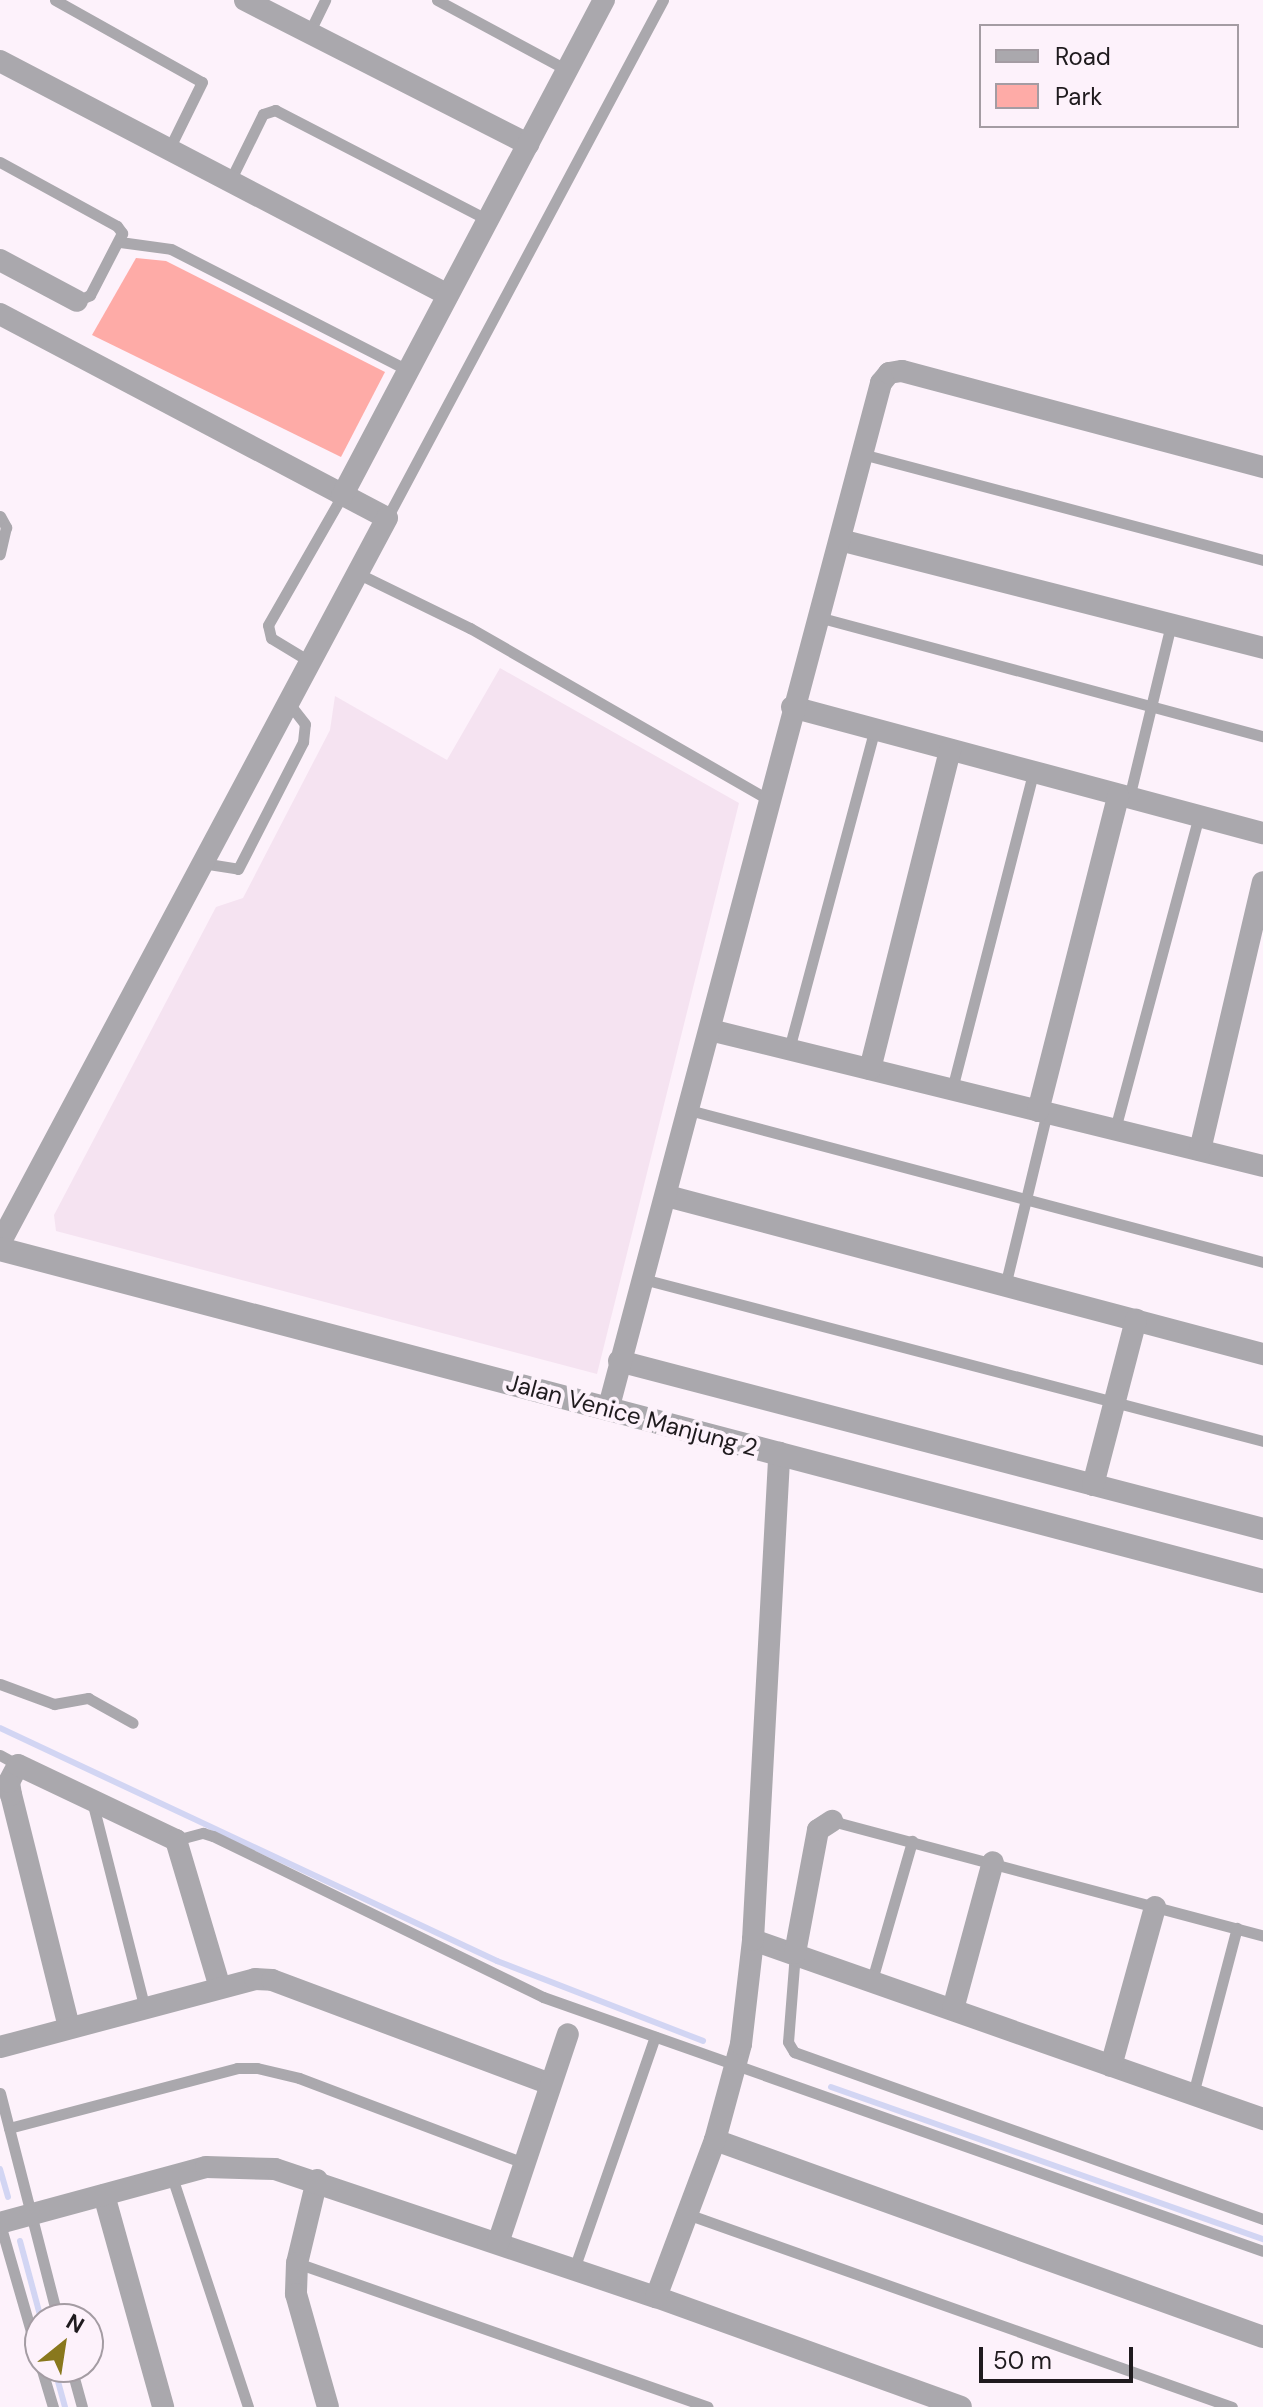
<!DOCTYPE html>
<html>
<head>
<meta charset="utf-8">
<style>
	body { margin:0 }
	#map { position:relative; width:1263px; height:2407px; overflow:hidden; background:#fdf2fb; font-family:"DM Sans",sans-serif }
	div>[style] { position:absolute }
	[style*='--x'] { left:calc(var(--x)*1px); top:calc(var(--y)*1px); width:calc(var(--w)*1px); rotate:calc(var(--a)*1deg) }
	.built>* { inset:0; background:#f5e3f1 }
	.green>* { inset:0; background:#feaba7 }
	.stream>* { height:6px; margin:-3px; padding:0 3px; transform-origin:3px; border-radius:3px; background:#d2d5f3 }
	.service>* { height:11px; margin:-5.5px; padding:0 5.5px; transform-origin:5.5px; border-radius:5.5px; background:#aaa8ad }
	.minor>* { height:22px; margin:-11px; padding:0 11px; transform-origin:11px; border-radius:11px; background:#aaa8ad }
	.tertiary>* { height:24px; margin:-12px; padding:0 12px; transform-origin:12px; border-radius:12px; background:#aaa8ad }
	span { translate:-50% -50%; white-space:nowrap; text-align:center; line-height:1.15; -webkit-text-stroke:8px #fdf2fb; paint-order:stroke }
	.street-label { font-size:24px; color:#1f1b1e }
	.legend { position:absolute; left:979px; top:24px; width:260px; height:104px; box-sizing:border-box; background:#fdf2fb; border:2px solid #a49ca3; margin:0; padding:10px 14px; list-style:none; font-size:24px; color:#1f1b1e }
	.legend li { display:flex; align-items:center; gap:16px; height:40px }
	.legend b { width:40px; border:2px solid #a49ca3 }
	.north { position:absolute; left:24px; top:2303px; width:80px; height:80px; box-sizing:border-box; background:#fdf2fb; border:2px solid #a49ca3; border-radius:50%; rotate:30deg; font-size:22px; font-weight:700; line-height:32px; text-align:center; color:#1f1b1e }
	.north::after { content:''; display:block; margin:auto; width:28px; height:36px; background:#89781d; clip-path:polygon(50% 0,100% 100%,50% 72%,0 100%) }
	.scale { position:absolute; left:979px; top:2347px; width:154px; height:36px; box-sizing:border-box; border:4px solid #1f1b1e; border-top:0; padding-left:10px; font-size:24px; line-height:28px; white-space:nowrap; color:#1f1b1e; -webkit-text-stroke:6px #fdf2fb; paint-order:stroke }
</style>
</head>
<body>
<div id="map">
	<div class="built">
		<i style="clip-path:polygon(500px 668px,739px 803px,597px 1374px,56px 1231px,54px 1215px,216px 907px,243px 898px,330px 730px,335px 696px,447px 760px)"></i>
	</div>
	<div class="green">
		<i style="clip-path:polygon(136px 258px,166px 261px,385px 372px,341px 457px,92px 335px)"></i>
	</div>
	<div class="stream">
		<i style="--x:0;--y:1728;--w:549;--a:25.12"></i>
		<i style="--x:497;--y:1961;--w:221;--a:21.2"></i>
		<i style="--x:831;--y:2087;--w:458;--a:19.4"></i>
		<i style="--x:0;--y:2169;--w:29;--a:74"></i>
		<i style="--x:20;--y:2241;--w:81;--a:74.9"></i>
		<i style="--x:54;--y:2367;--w:41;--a:74.6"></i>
	</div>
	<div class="service">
		<i style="--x:55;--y:0;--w:168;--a:29.2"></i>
		<i style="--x:202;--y:82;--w:77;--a:116.2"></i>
		<i style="--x:437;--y:0;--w:148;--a:28.3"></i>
		<i style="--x:309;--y:33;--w:37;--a:-64"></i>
		<i style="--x:0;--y:162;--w:133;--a:28.7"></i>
		<i style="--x:117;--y:226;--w:9;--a:54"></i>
		<i style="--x:122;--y:233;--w:70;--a:117.3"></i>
		<i style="--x:90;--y:295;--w:14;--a:155"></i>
		<i style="--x:229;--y:183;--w:77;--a:-63.8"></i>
		<i style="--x:263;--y:114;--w:13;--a:-18"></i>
		<i style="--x:275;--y:110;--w:240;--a:27.3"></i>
		<i style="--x:120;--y:242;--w:51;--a:7.8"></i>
		<i style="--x:171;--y:249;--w:267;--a:27.1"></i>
		<i style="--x:862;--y:454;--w:415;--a:14.8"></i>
		<i style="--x:0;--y:516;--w:13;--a:61"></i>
		<i style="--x:6;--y:527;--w:28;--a:103"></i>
		<i style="--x:387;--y:518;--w:587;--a:-61.95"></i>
		<i style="--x:357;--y:573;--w:126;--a:26"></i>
		<i style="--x:470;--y:628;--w:343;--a:29.9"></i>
		<i style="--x:818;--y:617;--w:461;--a:15"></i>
		<i style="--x:309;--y:661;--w:44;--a:-148.8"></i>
		<i style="--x:271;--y:638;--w:13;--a:-103"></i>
		<i style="--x:268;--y:625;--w:149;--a:-60.2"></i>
		<i style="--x:1129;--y:798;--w:179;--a:-76.4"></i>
		<i style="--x:202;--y:863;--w:36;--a:9"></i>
		<i style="--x:238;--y:869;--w:143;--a:-62.9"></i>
		<i style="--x:303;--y:742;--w:18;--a:-84"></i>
		<i style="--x:305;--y:724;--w:28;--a:-128"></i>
		<i style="--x:789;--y:1049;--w:331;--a:-75"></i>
		<i style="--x:952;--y:1089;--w:326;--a:-75.6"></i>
		<i style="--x:689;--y:1110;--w:594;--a:14.83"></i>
		<i style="--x:1115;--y:1129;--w:324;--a:-75"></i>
		<i style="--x:643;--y:1279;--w:641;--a:14.64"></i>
		<i style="--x:1005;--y:1286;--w:178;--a:-76.4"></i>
		<i style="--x:0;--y:1684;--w:58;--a:20.3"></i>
		<i style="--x:54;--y:1704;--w:35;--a:-10"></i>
		<i style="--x:88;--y:1698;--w:51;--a:29.1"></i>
		<i style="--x:0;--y:1755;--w:21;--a:29"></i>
		<i style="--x:92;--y:1801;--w:215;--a:75.7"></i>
		<i style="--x:832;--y:1821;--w:446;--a:14.9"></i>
		<i style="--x:176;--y:1840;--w:28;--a:-15"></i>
		<i style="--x:203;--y:1833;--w:10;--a:17"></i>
		<i style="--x:213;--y:1836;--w:367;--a:26"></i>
		<i style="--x:543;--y:1997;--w:763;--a:19.43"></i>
		<i style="--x:795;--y:1953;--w:89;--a:94.5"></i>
		<i style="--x:788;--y:2042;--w:12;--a:59"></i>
		<i style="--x:794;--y:2052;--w:498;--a:19.6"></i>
		<i style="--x:872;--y:1980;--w:145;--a:-73.9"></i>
		<i style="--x:0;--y:2093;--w:233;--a:75.6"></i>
		<i style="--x:1193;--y:2094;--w:172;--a:-75.2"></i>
		<i style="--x:9;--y:2128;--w:236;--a:-14.7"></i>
		<i style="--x:237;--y:2068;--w:20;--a:0"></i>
		<i style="--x:257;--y:2068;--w:43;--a:13.4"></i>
		<i style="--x:299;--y:2078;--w:241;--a:20.7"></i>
		<i style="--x:172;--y:2177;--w:242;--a:71.7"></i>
		<i style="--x:687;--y:2214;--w:578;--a:19.5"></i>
		<i style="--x:0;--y:2224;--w:145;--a:73.9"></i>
		<i style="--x:297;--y:2263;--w:435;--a:19.3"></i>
		<i style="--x:574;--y:2269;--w:246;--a:-70.8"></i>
		<i style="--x:41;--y:2367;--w:42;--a:73.3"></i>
		<i style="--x:71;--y:2367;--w:41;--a:74.6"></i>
	</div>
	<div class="minor">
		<i style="--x:245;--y:0;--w:318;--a:27"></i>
		<i style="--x:0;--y:61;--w:505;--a:27.58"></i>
		<i style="--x:0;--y:260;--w:87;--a:28"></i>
		<i style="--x:0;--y:314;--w:437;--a:27.8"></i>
		<i style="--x:387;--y:518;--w:822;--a:118.09"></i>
		<i style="--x:342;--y:496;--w:561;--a:-62.16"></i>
		<i style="--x:840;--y:540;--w:437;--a:14.3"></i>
		<i style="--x:792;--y:707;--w:488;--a:15"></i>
		<i style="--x:710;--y:1030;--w:569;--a:13.82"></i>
		<i style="--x:870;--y:1069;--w:329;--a:-75.9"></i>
		<i style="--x:1038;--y:1111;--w:325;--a:-75.7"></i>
		<i style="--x:1200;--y:1150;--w:275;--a:-76.8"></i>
		<i style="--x:667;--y:1196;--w:617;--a:14.85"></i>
		<i style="--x:619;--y:1361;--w:666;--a:14.62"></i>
		<i style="--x:608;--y:1410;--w:1063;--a:-75.11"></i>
		<i style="--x:881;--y:383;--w:13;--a:-51"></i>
		<i style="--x:889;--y:373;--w:13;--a:-9"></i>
		<i style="--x:902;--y:371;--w:374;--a:14.9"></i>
		<i style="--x:1093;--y:1485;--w:171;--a:-75.4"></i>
		<i style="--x:753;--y:1940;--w:541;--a:19.34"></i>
		<i style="--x:795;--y:1953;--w:125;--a:-79.4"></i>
		<i style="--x:818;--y:1830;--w:17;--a:-33"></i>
		<i style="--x:953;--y:2009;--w:152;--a:-74.8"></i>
		<i style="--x:69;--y:2027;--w:239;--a:-104"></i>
		<i style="--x:11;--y:1795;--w:13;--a:-99"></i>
		<i style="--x:9;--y:1782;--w:19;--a:-62"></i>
		<i style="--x:18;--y:1765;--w:175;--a:25.4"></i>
		<i style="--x:176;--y:1840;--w:154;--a:73.4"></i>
		<i style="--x:0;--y:2047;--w:264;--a:-14.9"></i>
		<i style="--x:255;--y:1979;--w:17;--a:3"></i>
		<i style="--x:272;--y:1980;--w:297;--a:20.5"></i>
		<i style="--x:1111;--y:2066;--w:165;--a:-74.5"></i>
		<i style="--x:715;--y:2140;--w:582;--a:19.77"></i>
		<i style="--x:317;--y:2180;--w:85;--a:103.5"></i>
		<i style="--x:297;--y:2263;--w:31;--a:92"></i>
		<i style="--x:296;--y:2294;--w:117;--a:74.2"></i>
		<i style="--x:104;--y:2195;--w:220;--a:74.4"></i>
		<i style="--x:0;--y:2223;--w:213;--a:-15.2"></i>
		<i style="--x:206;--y:2167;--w:69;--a:1.7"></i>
		<i style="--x:275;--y:2169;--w:402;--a:18.6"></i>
		<i style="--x:656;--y:2297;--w:324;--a:19.8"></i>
		<i style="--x:498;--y:2243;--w:220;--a:-71.5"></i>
		<i style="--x:656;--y:2297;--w:168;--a:-69.4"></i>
		<i style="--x:715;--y:2140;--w:99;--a:-74.8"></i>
		<i style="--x:741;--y:2044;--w:105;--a:-83.4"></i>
		<i style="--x:753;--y:1940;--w:488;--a:-86.9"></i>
	</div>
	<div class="tertiary">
		<i style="--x:0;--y:1249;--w:1306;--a:14.73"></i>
	</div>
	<div class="street-label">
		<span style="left:632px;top:1415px;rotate:15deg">Jalan Venice Manjung 2</span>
	</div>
	<ul class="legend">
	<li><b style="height:10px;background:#aaa8ad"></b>Road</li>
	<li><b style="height:22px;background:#feaba7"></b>Park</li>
	</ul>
	<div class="north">N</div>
	<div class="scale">50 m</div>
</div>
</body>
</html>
